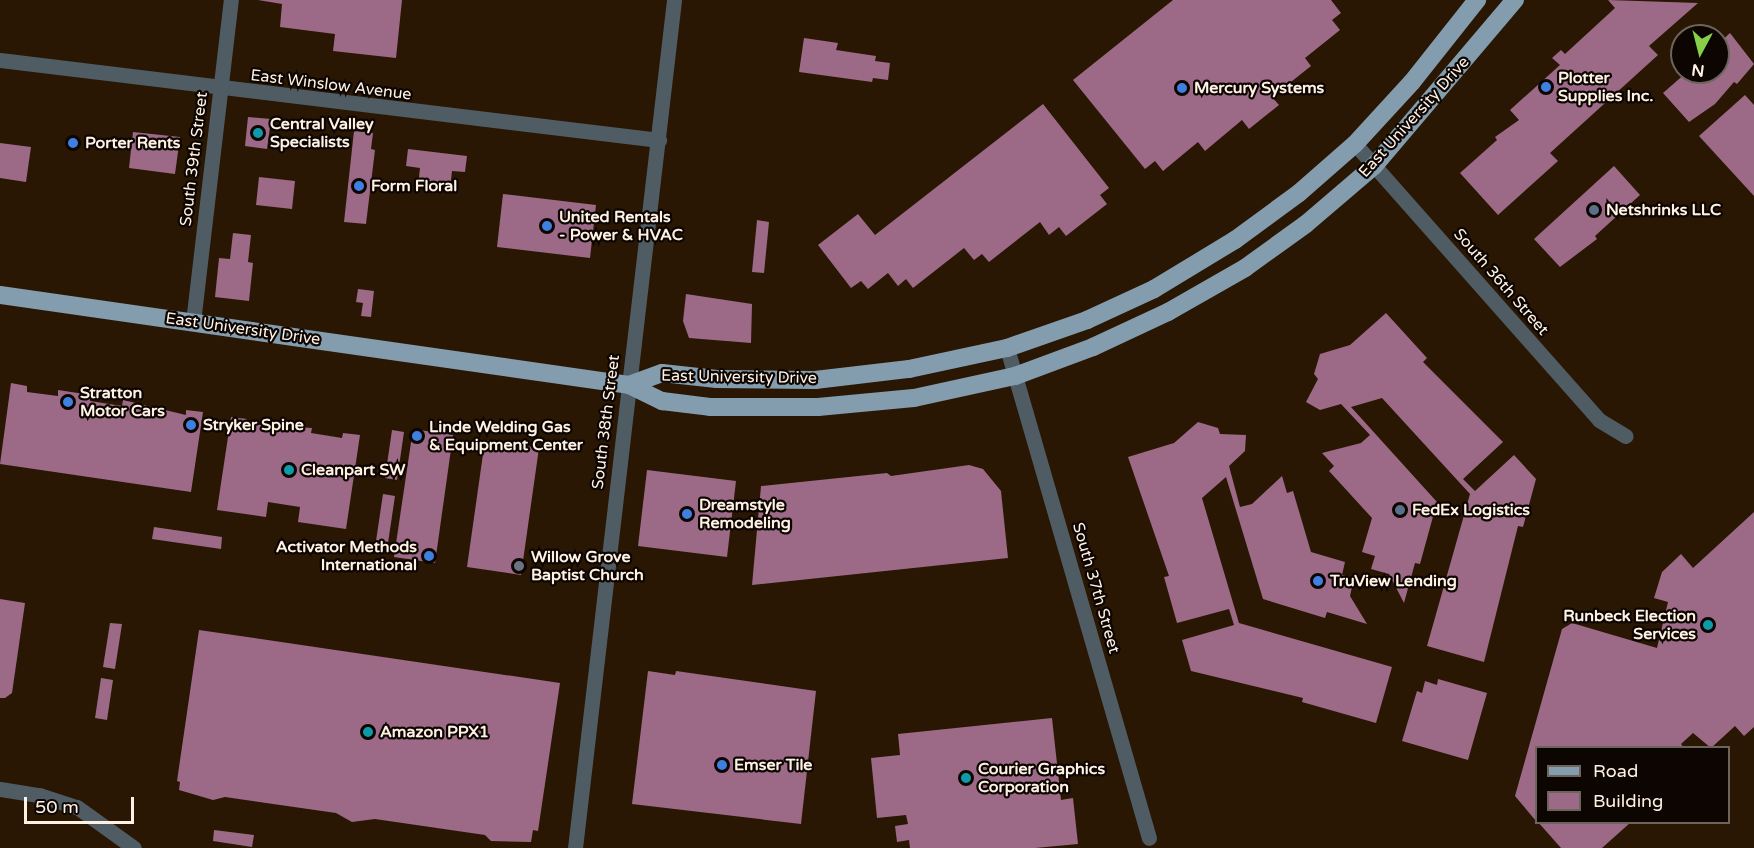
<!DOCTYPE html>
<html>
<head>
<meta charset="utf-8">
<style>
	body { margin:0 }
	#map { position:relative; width:1754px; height:848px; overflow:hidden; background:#291703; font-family:"Varela Round",sans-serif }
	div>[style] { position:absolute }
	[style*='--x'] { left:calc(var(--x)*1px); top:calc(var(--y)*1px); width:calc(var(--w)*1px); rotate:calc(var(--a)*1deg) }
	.building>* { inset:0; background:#9c6a87 }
	.street>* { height:15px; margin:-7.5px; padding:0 7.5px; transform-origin:7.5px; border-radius:7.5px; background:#505c64 }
	.primary>* { height:18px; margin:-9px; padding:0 9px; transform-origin:9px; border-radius:9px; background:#849dae }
	.dots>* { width:16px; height:16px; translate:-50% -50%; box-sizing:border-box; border:3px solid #0c0501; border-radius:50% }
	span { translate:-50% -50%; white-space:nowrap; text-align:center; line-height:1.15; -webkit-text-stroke:4.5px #0c0501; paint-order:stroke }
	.poi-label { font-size:16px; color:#fff2e5; font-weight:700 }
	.left { translate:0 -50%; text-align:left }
	.right { translate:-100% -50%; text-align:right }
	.street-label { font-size:16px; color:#fff2e5 }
	.legend { position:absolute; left:1535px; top:746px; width:195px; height:78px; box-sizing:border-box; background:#0c0501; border:2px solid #6d645c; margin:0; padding:8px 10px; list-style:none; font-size:18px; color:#fff2e5 }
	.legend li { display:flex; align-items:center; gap:12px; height:30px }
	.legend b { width:30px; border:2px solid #6d645c }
	.north { position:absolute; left:1670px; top:24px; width:60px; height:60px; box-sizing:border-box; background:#0c0501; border:2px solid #6d645c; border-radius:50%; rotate:187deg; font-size:16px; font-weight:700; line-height:24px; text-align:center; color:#fff2e5 }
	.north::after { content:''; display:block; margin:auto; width:21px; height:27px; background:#87cf4a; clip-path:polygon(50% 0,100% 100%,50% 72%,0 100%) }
	.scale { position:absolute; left:24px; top:797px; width:110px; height:27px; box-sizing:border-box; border:3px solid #fff2e5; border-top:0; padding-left:8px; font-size:18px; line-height:21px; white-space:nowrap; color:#fff2e5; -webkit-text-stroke:4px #0c0501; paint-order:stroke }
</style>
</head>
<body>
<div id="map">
	<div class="building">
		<i style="clip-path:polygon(258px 0,402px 0,396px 58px,333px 51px,335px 34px,280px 27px,282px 4px)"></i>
		<i style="clip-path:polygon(1173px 0,1331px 0,1341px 13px,1332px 20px,1340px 30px,1305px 58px,1311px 66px,1272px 97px,1279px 105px,1249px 129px,1242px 120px,1205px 151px,1198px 142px,1163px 171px,1155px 161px,1145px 169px,1073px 80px)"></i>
		<i style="clip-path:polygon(1608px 0,1698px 3px,1649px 46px,1658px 55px,1550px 153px,1558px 161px,1498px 215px,1460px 173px,1497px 140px,1495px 137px,1519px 120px,1510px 110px,1560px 65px,1552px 58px,1561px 50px,1565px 54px,1615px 8px)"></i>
		<i style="clip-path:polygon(1730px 33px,1754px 64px,1737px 84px,1734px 82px,1715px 104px,1689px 122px,1663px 93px,1687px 72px,1718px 72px,1718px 44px)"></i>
		<i style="clip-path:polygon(804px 38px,838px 43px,836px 50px,876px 56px,875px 61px,890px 63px,888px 80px,873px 78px,872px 82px,799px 72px)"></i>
		<i style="clip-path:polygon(1745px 95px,1754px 105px,1754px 196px,1699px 136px)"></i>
		<i style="clip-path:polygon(1043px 104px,1109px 188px,1100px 195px,1107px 204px,1066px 236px,1059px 227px,1049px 235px,1040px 222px,989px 262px,982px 254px,974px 260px,964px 248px,913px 288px,906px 279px,898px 286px,888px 273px,868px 289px,861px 281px,851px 288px,818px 245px,858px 214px,875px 235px)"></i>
		<i style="clip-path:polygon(248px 117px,271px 119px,267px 149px,245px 146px)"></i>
		<i style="clip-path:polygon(354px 131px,373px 133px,371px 149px,375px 150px,366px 224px,344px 222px)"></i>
		<i style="clip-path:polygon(133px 132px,180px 137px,175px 174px,129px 168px)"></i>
		<i style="clip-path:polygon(0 143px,31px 147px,26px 182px,0 178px)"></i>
		<i style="clip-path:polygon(408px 149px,467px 156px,465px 172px,452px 171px,450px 190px,418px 186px,420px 168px,406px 166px)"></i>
		<i style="clip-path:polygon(1614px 166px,1640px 195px,1595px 236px,1597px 239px,1560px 267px,1534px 239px)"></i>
		<i style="clip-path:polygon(259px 177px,295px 181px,292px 209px,256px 205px)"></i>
		<i style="clip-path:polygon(503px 194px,596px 205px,590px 258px,497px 247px)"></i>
		<i style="clip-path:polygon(757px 220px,769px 222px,764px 273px,752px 272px)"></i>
		<i style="clip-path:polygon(233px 233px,251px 235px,248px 262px,253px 263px,249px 301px,215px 297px,219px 258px,230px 259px)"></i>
		<i style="clip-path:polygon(358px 289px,374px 291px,371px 317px,361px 316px,363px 303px,356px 302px)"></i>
		<i style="clip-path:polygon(686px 294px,752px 304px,751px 343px,689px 338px,683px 321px)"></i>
		<i style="clip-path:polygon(1386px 313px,1427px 358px,1423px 362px,1503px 442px,1463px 479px,1475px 491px,1514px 455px,1536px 479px,1523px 527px,1518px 526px,1484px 662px,1427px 646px,1470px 494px,1382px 398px,1351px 407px,1437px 502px,1420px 564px,1415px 563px,1404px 603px,1389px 574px,1371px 569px,1375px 556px,1362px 552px,1372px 518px,1329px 471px,1334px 466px,1322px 453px,1361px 443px,1370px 435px,1341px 404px,1320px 410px,1306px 402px,1318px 379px,1314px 374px,1320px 354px,1350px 345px)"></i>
		<i style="clip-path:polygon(11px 383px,27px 386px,27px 392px,58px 396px,58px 390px,91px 395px,90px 401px,122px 406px,123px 400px,186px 415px,186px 410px,203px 412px,191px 492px,0 464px)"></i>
		<i style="clip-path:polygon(231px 417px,247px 419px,246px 424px,312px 428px,311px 433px,342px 438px,343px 433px,360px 435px,346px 529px,298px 522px,300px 507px,268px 502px,266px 517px,217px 510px)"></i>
		<i style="clip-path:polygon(1198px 422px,1218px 428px,1220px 434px,1246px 435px,1245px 451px,1229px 466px,1240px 507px,1252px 504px,1282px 476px,1287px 493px,1293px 491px,1311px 552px,1345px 562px,1342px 575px,1354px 578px,1350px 596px,1367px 624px,1327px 612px,1325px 618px,1263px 599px,1226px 477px,1202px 498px,1239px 623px,1392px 667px,1376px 723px,1302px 702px,1303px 698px,1191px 671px,1182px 640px,1234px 625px,1229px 609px,1177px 623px,1164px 577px,1169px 576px,1128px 457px,1174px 443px)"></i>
		<i style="clip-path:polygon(413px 429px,453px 435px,435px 563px,394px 557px)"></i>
		<i style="clip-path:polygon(392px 430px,404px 432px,397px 480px,385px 478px)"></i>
		<i style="clip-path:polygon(485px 440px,539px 448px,521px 575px,467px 567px)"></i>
		<i style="clip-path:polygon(969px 465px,983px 469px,1001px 491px,1008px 558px,752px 585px,761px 486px,887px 473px,891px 476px)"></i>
		<i style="clip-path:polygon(647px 470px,736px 481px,727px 557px,638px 546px)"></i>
		<i style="clip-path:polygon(383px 494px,395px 496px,388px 543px,376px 541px)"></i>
		<i style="clip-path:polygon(1754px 512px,1754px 727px,1744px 736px,1735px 726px,1711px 748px,1693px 733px,1681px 744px,1684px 748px,1536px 748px,1536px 821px,1515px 796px,1562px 629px,1572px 623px,1657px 648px,1668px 602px,1654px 598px,1662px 572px,1681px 554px,1693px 568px)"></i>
		<i style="clip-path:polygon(154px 527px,222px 537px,221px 549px,152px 539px)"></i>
		<i style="clip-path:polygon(0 599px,25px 603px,12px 693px,5px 698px,0 698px)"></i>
		<i style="clip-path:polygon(110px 623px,122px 624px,115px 669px,103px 667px)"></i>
		<i style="clip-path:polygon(199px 630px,560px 683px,538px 831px,533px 830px,531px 842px,491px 841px,485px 835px,375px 819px,352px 822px,336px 813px,225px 797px,213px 800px,179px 790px,180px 782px,177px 781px)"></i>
		<i style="clip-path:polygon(648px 671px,675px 675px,676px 671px,816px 691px,801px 824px,632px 804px)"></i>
		<i style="clip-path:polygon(101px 678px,113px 680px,107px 720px,95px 718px)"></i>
		<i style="clip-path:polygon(1438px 679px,1487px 693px,1468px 760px,1402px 741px,1417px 691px,1422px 693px,1425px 681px,1437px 685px)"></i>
		<i style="clip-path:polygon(1052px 718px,1061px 800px,1073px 798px,1078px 844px,1035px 848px,910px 848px,909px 840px,897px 842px,895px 826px,908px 824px,906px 815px,877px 818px,871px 758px,900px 755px,898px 734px)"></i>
		<i style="clip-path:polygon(1538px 822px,1631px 822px,1602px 848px,1561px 848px)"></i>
		<i style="clip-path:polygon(214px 830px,254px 835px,252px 847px,213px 841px)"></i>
	</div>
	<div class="street">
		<i style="--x:0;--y:60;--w:664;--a:6.92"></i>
		<i style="--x:1355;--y:144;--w:368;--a:48.5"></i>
		<i style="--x:1599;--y:420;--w:31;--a:31"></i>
		<i style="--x:193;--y:322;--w:324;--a:-83.3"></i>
		<i style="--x:1007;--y:348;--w:510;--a:73.84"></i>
		<i style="--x:0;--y:789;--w:39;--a:9"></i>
		<i style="--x:39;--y:795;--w:40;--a:18"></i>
		<i style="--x:77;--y:807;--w:70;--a:35.7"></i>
		<i style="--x:575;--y:848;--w:854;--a:-83.34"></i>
	</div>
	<div class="primary">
		<i style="--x:0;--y:295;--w:635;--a:8.14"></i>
		<i style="--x:629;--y:385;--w:37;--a:26"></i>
		<i style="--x:662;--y:401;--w:48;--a:7.1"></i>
		<i style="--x:710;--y:407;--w:108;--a:0"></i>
		<i style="--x:818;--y:407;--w:96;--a:-5.4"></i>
		<i style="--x:914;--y:398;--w:103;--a:-12.3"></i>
		<i style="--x:1015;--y:376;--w:83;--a:-20.4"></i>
		<i style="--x:1093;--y:347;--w:83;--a:-25"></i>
		<i style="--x:1168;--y:312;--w:89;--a:-29.7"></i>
		<i style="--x:1245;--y:268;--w:75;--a:-35.8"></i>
		<i style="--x:1306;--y:224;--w:89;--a:-40.5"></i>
		<i style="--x:1374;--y:166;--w:218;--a:-49.7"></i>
		<i style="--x:629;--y:385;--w:35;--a:-20"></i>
		<i style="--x:662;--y:373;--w:55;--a:6.2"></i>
		<i style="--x:717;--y:379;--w:98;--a:0.6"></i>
		<i style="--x:815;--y:380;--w:95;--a:-6.7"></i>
		<i style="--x:909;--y:369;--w:100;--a:-12.1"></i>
		<i style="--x:1007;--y:348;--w:85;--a:-19.3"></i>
		<i style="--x:1087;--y:320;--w:74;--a:-24.8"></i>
		<i style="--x:1154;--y:289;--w:95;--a:-31.2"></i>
		<i style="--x:1235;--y:240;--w:79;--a:-36.3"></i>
		<i style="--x:1299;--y:193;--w:74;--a:-41.2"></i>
		<i style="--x:1355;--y:144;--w:84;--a:-47.4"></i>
		<i style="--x:1412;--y:82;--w:105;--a:-51.6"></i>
	</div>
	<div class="dots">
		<i style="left:1546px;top:87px;background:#3f7fe0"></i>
		<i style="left:1182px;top:88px;background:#3f7fe0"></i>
		<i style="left:258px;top:133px;background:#0f9aa8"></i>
		<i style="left:73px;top:143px;background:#3f7fe0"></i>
		<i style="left:359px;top:186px;background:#3f7fe0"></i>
		<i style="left:1594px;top:210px;background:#5c6f8a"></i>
		<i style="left:547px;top:226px;background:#3f7fe0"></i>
		<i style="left:68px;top:402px;background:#3f7fe0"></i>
		<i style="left:191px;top:425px;background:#3f7fe0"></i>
		<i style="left:417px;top:436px;background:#3f7fe0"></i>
		<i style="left:289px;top:470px;background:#0f9aa8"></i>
		<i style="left:1400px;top:510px;background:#5c6f8a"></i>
		<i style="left:687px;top:514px;background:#3f7fe0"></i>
		<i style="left:429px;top:556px;background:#3f7fe0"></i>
		<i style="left:519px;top:566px;background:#6b7280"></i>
		<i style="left:1318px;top:581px;background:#3f7fe0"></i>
		<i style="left:1708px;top:625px;background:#0f9aa8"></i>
		<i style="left:368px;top:732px;background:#0f9aa8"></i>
		<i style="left:722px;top:765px;background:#3f7fe0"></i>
		<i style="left:966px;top:778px;background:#0f9aa8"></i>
	</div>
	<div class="poi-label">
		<span class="left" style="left:1558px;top:87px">Plotter<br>Supplies Inc.</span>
		<span class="left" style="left:1194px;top:88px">Mercury Systems</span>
		<span class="left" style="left:270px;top:133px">Central Valley<br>Specialists</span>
		<span class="left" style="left:85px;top:143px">Porter Rents</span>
		<span class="left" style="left:371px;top:186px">Form Floral</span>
		<span class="left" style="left:1606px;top:210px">Netshrinks LLC</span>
		<span class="left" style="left:559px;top:226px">United Rentals<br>- Power &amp; HVAC</span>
		<span class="left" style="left:80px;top:402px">Stratton<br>Motor Cars</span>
		<span class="left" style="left:203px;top:425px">Stryker Spine</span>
		<span class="left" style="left:429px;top:436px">Linde Welding Gas<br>&amp; Equipment Center</span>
		<span class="left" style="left:301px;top:470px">Cleanpart SW</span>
		<span class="left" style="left:699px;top:514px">Dreamstyle<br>Remodeling</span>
		<span class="left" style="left:1412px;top:510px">FedEx Logistics</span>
		<span class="right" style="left:417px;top:556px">Activator Methods<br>International</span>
		<span class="left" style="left:531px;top:566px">Willow Grove<br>Baptist Church</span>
		<span class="left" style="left:1330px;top:581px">TruView Lending</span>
		<span class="right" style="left:1696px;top:625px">Runbeck Election<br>Services</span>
		<span class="left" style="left:380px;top:732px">Amazon PPX1</span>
		<span class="left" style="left:734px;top:765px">Emser Tile</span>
		<span class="left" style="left:978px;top:778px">Courier Graphics<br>Corporation</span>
	</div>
	<div class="street-label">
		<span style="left:331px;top:85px;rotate:7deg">East Winslow Avenue</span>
		<span style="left:1414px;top:117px;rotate:-48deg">East University Drive</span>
		<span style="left:194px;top:159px;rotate:-83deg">South 39th Street</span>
		<span style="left:1501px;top:282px;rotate:49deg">South 36th Street</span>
		<span style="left:243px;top:329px;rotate:8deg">East University Drive</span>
		<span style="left:739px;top:377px;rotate:1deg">East University Drive</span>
		<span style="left:606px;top:422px;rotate:-83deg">South 38th Street</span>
		<span style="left:1096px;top:588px;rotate:74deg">South 37th Street</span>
	</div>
	<ul class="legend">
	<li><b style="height:8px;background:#849dae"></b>Road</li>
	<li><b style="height:16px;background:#9c6a87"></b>Building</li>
	</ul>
	<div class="north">N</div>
	<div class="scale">50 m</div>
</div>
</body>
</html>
